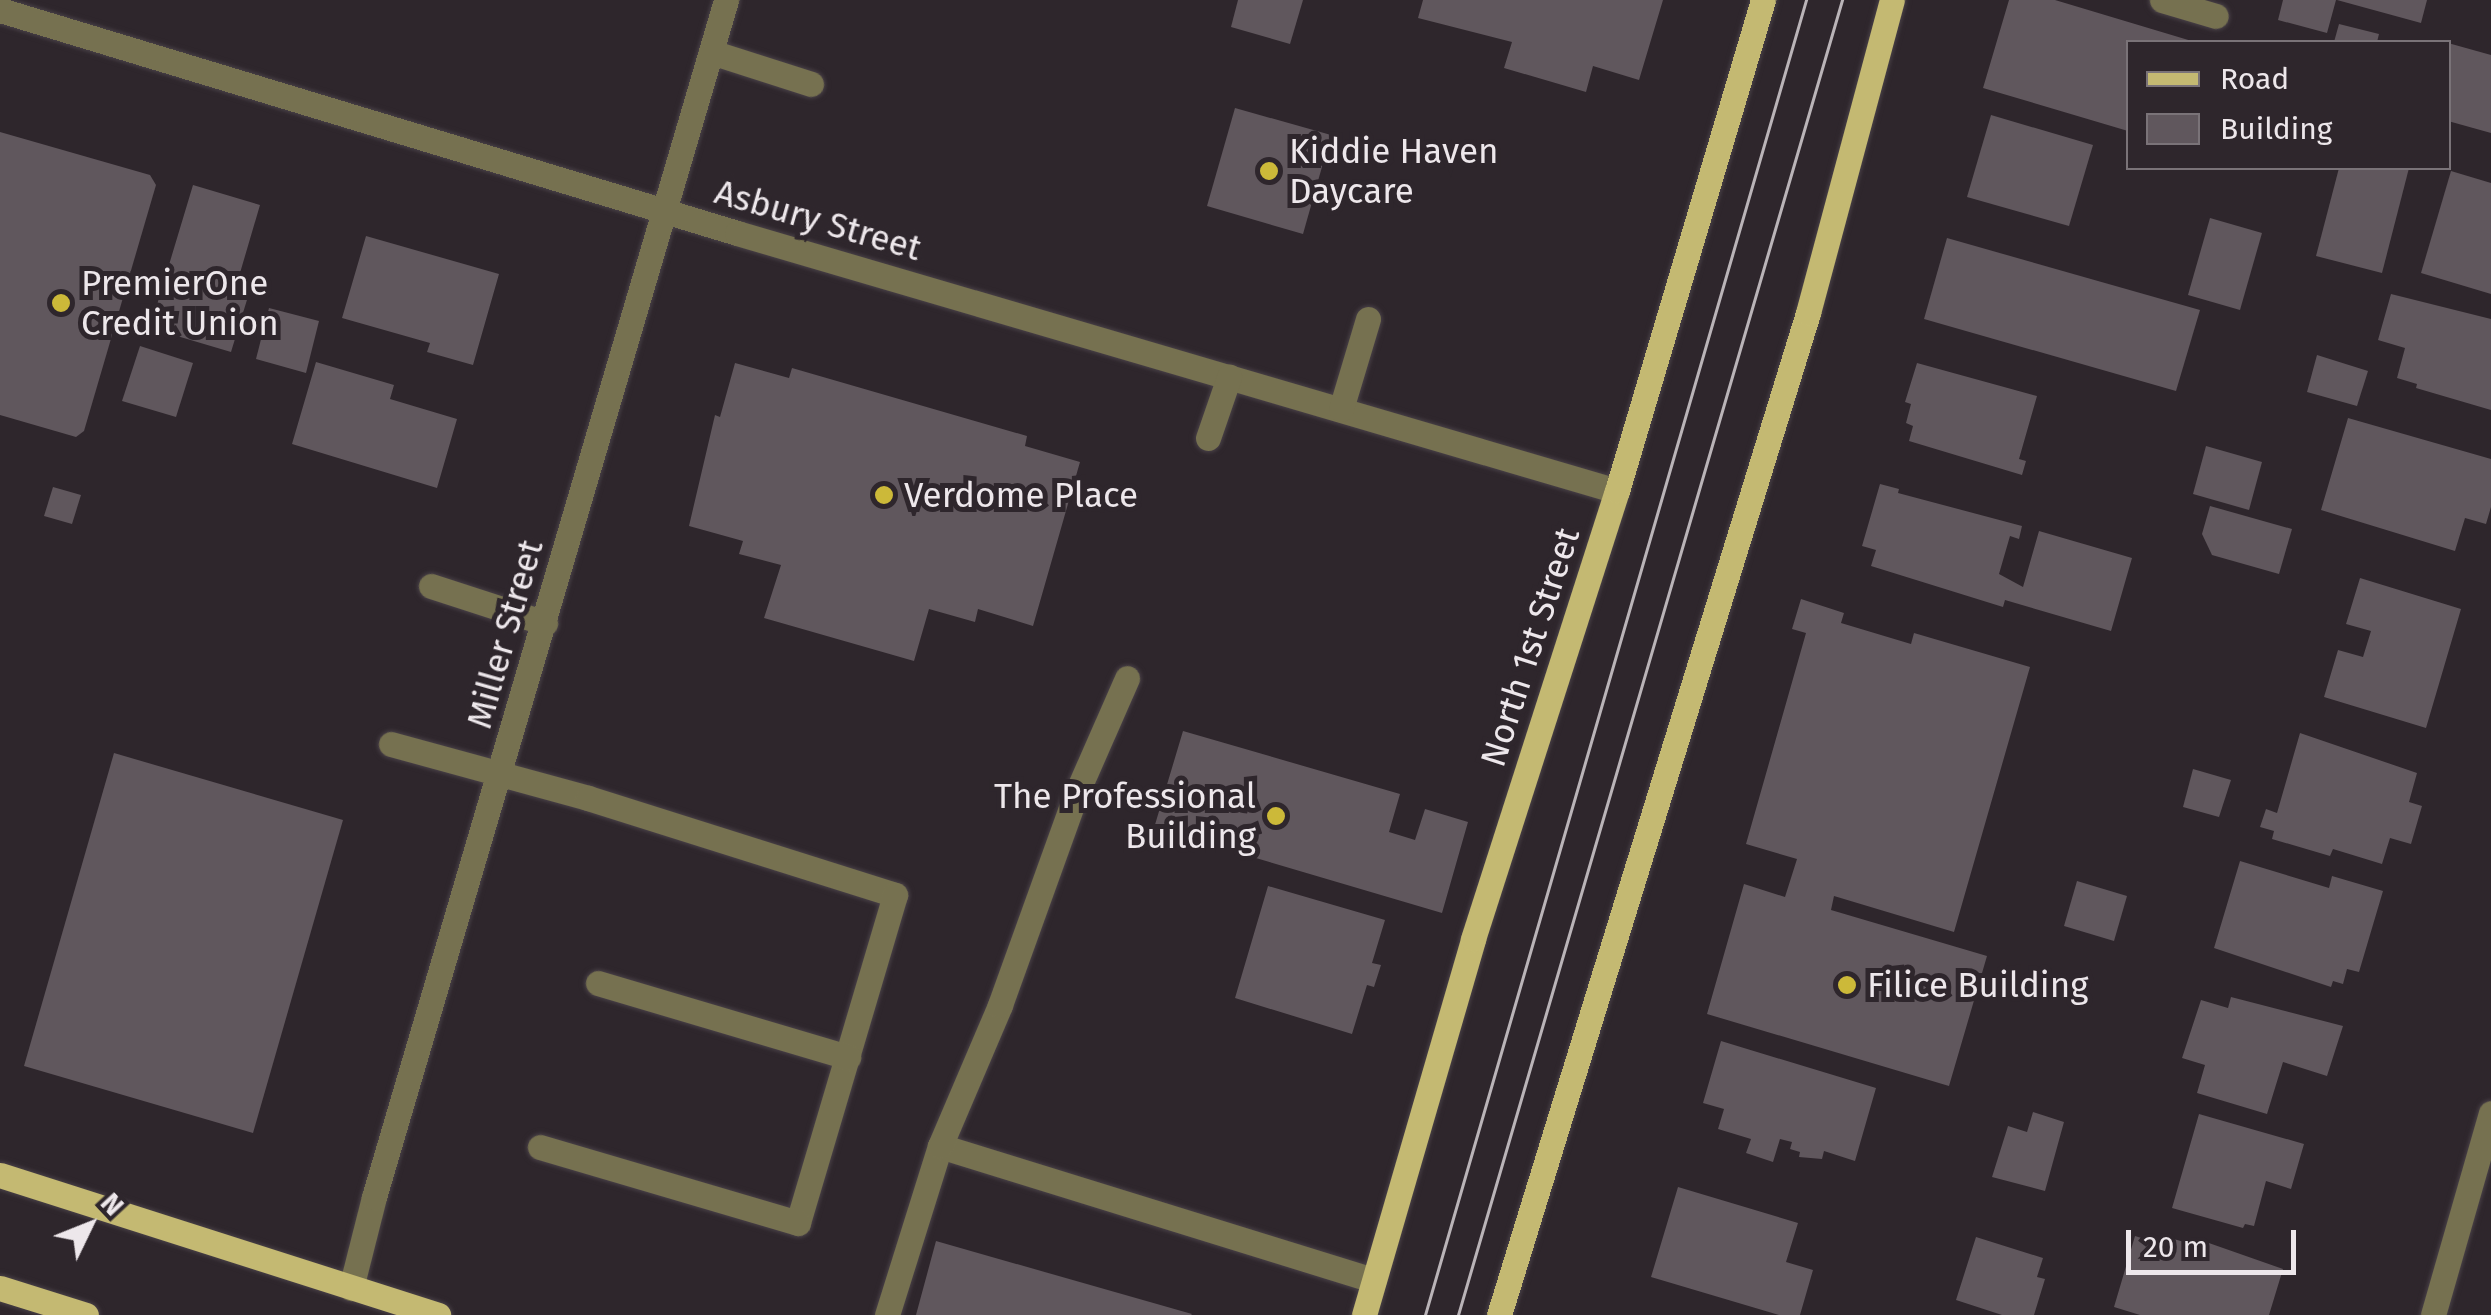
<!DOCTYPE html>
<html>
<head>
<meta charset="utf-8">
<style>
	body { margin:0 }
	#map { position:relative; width:2491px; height:1315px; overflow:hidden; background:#2e262c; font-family:"Fira Sans",sans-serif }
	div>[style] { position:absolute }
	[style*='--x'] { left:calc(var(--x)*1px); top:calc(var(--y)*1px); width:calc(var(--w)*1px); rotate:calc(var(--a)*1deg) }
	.building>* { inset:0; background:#60575d }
	.roads { filter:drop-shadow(0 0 2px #494147) drop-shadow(0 0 2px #494147) }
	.minor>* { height:25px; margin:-12.5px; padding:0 12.5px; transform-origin:12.5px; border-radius:12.5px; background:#767150 }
	.major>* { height:25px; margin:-12.5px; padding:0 12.5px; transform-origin:12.5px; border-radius:12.5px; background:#c4b972 }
	.tram>* { height:2.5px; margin:-1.25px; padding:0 1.25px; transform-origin:1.25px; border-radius:1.25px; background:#bab4b8 }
	.dots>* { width:28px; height:28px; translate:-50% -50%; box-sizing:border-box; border:5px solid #2e262c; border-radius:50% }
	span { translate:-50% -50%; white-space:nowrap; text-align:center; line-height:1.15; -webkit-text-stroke:10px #2e262c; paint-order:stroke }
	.poi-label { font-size:35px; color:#ede7eb }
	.left { translate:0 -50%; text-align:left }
	.right { translate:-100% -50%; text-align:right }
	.street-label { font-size:35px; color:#ede7eb }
	.legend { position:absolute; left:2126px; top:40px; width:325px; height:130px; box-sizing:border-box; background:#2e262c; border:2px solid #7a7378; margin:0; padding:12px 18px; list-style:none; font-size:30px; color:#ede7eb }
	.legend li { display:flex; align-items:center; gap:20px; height:50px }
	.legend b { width:50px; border:2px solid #7a7378 }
	.north { position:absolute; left:40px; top:1175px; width:100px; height:100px; -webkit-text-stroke:8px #2e262c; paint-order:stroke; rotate:47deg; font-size:28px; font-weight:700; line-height:40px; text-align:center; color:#ede7eb }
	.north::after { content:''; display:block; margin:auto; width:35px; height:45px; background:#ede7eb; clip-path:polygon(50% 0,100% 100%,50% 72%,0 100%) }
	.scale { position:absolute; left:2126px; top:1230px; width:170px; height:45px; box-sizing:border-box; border:5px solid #ede7eb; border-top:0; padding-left:12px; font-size:30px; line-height:35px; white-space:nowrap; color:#ede7eb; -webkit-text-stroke:8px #2e262c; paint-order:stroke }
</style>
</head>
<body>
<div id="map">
	<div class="building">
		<i style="clip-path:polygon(1238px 0,1303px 0,1290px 44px,1231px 27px)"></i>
		<i style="clip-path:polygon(1423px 0,1663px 0,1639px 80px,1593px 66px,1586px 92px,1504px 68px,1512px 42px,1418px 18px)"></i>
		<i style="clip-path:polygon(2009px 0,2055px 0,2195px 42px,2128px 42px,2128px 131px,1983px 88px)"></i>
		<i style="clip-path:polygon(2283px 0,2336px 0,2327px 33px,2278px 20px)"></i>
		<i style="clip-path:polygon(2337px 0,2427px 0,2421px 23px)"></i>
		<i style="clip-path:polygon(2339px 24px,2379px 34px,2377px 42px,2334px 42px)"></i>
		<i style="clip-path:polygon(2448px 43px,2491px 55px,2491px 133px,2448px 121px)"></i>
		<i style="clip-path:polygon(1235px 108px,1331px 135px,1303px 234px,1207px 206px)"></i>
		<i style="clip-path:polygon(1991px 115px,2093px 145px,2069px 226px,1967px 197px)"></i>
		<i style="clip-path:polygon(0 132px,150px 175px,156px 185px,84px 431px,76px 437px,0 415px)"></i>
		<i style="clip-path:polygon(2339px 168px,2409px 168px,2382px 273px,2316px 256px)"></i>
		<i style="clip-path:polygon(2451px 171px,2491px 183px,2491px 294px,2421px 273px)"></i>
		<i style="clip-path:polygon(193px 185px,260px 205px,240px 273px,254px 277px,231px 352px,150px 328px)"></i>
		<i style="clip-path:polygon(2210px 218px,2262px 233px,2240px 310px,2188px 295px)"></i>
		<i style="clip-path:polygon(366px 236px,499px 274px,473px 365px,427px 352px,430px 343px,342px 318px)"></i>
		<i style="clip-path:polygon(1947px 238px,2200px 310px,2176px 391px,1924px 319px)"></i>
		<i style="clip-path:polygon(2391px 294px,2491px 319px,2491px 410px,2416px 388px,2417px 384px,2397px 378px,2405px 348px,2378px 340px)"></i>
		<i style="clip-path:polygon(269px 308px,319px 321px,306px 373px,256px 359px)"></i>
		<i style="clip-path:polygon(140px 346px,193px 363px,176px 417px,122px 401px)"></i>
		<i style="clip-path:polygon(2317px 355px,2368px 371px,2357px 406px,2307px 392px)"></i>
		<i style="clip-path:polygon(316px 362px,394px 385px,390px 399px,457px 419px,437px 488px,292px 444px)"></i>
		<i style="clip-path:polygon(735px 363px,789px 378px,792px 368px,1027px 436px,1025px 446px,1080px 462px,1033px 626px,978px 609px,975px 622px,929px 609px,914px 661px,764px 618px,781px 565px,739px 554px,743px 541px,689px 526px,715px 415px,720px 417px)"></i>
		<i style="clip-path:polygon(1917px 363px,2037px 396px,2019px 459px,2026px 461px,2022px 475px,1909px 441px,1913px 426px,1906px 423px,1911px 404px,1905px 402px)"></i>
		<i style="clip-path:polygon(2348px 418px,2491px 459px,2491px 507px,2486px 524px,2465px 518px,2455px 551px,2321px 510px)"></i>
		<i style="clip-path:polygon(2206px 446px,2262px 462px,2249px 510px,2193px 494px)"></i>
		<i style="clip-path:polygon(1880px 484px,1899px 489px,1898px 493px,2022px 526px,2019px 539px,2010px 536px,1999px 574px,2023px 587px,2039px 531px,2132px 558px,2111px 631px,2005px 600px,2003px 607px,1871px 566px,1876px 550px,1862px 546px)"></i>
		<i style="clip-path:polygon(53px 487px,81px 495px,72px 524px,44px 516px)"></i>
		<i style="clip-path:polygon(2210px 506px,2292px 529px,2279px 574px,2212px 555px,2202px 534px)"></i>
		<i style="clip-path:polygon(2360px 578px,2461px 609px,2426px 728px,2324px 697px,2338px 650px,2363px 657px,2371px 631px,2346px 624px)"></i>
		<i style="clip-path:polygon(1801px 599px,1844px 613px,1841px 623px,1911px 644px,1914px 633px,2030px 667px,1954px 932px,1834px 896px,1831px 910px,1987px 956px,1949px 1086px,1707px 1014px,1744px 884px,1785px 897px,1797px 859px,1746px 844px,1806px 633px,1792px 629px)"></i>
		<i style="clip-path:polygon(1183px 731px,1400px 794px,1389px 832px,1415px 840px,1425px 809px,1468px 822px,1442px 913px,1154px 828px)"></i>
		<i style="clip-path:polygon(2300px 733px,2417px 773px,2409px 802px,2422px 806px,2411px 844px,2390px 838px,2382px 864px,2333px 849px,2330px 856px,2272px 839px,2274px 831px,2260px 827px,2266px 809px,2277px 813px)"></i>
		<i style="clip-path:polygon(114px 753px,343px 820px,253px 1133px,24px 1066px)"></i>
		<i style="clip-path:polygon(2193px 769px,2231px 780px,2219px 817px,2183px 807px)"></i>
		<i style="clip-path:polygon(2240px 861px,2329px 888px,2332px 876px,2383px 891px,2359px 972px,2347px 969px,2343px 984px,2333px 981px,2331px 987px,2214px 948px)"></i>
		<i style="clip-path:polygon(2077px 881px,2127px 896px,2114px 941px,2064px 926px)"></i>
		<i style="clip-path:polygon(1268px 886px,1385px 920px,1372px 963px,1381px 965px,1374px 987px,1367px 985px,1352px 1034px,1235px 998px)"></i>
		<i style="clip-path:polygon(2231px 997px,2343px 1026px,2327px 1076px,2283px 1062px,2267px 1114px,2197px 1093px,2205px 1065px,2182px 1058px,2201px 1000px,2228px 1008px)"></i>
		<i style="clip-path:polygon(1721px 1041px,1876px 1088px,1855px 1161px,1824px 1151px,1822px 1159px,1799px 1157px,1800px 1152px,1790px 1149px,1792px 1142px,1780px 1139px,1773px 1162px,1746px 1153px,1751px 1139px,1718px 1129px,1724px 1109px,1703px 1103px)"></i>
		<i style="clip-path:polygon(2033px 1112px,2064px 1122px,2045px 1191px,1992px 1177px,2008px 1126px,2027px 1132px)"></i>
		<i style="clip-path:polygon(2199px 1114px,2304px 1144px,2291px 1189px,2266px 1181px,2254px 1226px,2245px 1224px,2243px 1228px,2172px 1208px)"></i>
		<i style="clip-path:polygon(1678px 1187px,1798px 1223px,1786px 1262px,1813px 1270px,1800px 1315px,1779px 1315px,1651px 1277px)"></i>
		<i style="clip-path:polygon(2135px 1236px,2167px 1246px,2170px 1238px,2206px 1248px,2206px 1242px,2283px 1269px,2269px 1315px,2140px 1315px,2114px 1307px)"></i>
		<i style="clip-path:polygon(1976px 1237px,2043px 1258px,2037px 1277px,2045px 1279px,2034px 1315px,2002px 1315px,1956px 1300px)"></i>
		<i style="clip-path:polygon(936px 1241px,1192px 1314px,1191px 1315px,916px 1315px)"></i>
	</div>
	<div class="roads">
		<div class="minor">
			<i style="--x:2162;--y:0;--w:56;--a:16.5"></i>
			<i style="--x:0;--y:10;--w:770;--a:16.83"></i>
			<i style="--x:737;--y:233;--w:917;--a:16.34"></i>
			<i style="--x:711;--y:52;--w:105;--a:17.7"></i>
			<i style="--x:1341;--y:409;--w:94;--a:-73.3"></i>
			<i style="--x:1208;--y:438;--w:65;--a:-71"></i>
			<i style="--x:431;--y:586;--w:120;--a:18"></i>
			<i style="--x:391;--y:744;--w:204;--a:15.3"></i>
			<i style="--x:588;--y:798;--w:322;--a:17.5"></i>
			<i style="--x:895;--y:895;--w:342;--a:106.5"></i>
			<i style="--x:798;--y:1223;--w:269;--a:-163.6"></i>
			<i style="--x:598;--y:983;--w:261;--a:16.5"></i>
			<i style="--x:940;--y:1146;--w:454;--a:17.2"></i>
			<i style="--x:351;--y:1288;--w:94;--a:-75.8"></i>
			<i style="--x:374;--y:1197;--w:1248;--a:-73.61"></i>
			<i style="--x:887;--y:1315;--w:177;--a:-72.6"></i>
			<i style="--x:940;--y:1146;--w:153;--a:-66.9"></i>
			<i style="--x:1000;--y:1005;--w:219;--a:-70.2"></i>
			<i style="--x:1074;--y:799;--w:132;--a:-66.3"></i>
			<i style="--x:2433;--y:1315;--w:210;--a:-74"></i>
		</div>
		<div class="major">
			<i style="--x:0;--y:1175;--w:460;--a:17.7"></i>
			<i style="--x:0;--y:1288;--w:90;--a:17.4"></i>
			<i style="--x:1364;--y:1315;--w:391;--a:-73.8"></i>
			<i style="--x:1473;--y:939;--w:471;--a:-72.2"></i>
			<i style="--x:1617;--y:491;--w:512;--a:-73.44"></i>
			<i style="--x:1499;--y:1315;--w:1049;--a:-72.86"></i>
			<i style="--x:1808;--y:313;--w:324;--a:-75"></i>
		</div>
	</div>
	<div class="tram">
		<i style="--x:1425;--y:1315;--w:1369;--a:-73.84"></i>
		<i style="--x:1458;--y:1315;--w:1370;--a:-73.72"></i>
	</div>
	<div class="dots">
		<i style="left:1269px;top:171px;background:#ccb939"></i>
		<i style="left:61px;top:303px;background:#ccb939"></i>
		<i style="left:884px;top:495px;background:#ccb939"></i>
		<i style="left:1276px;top:816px;background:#ccb939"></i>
		<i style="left:1847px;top:985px;background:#ccb939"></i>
	</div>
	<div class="poi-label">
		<span class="left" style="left:1289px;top:171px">Kiddie Haven<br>Daycare</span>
		<span class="left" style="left:81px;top:303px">PremierOne<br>Credit Union</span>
		<span class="left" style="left:904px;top:495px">Verdome Place</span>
		<span class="right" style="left:1256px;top:816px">The Professional<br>Building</span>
		<span class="left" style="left:1867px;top:985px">Filice Building</span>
	</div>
	<div class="street-label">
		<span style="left:818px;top:220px;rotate:16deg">Asbury Street</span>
		<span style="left:505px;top:634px;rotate:-74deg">Miller Street</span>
		<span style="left:1530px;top:647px;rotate:-72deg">North 1st Street</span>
	</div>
	<ul class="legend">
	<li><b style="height:12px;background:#c4b972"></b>Road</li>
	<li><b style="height:28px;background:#60575d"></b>Building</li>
	</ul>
	<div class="north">N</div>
	<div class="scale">20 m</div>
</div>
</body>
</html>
